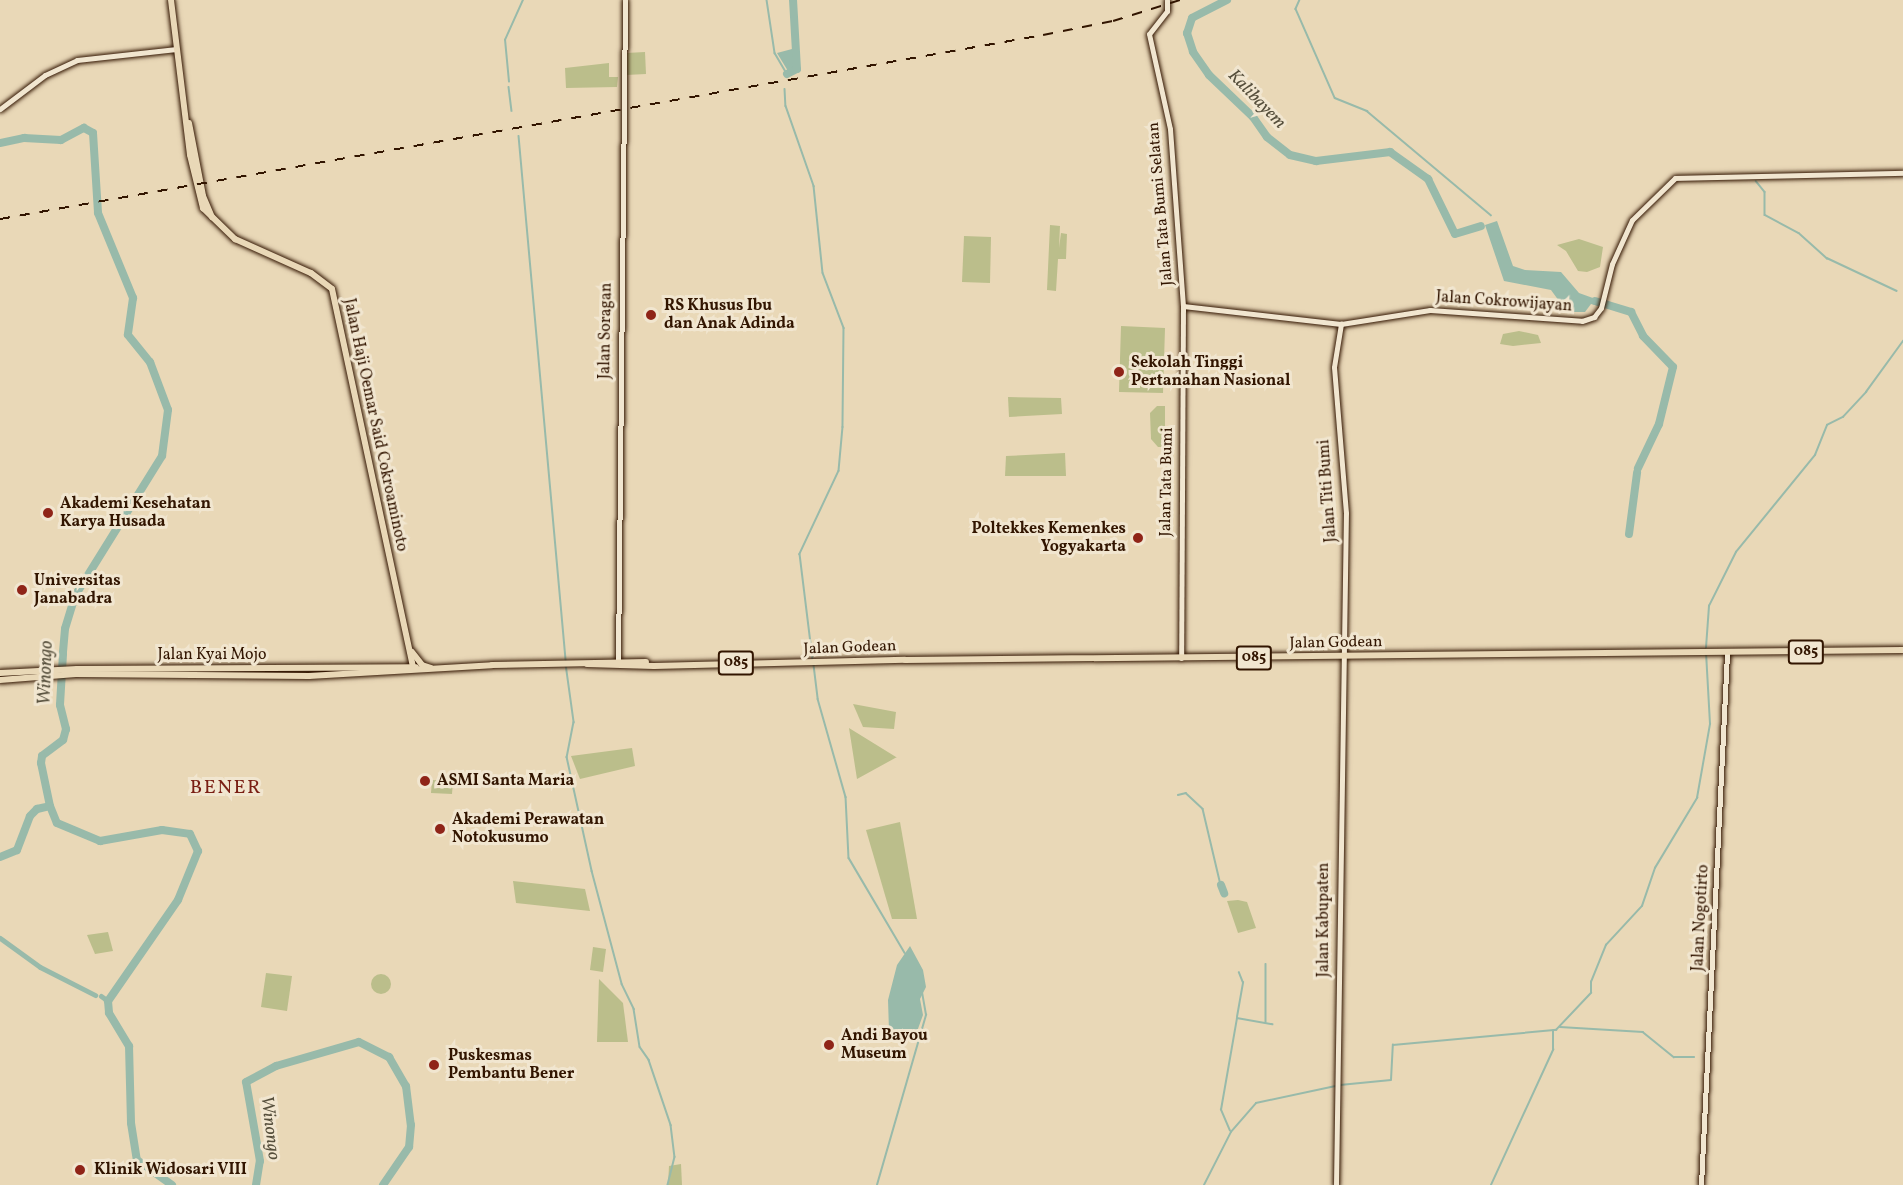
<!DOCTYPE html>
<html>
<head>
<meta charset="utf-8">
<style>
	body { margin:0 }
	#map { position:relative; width:1903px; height:1185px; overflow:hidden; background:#e9d8b7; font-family:Vollkorn,serif }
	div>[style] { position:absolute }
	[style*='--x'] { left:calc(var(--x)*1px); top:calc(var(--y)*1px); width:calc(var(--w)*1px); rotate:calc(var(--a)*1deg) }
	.green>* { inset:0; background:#bbbe8b }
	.round { border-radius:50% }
	.water>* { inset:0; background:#98baaa }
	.stream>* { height:1.5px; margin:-0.75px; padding:0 0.75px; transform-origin:0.75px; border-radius:0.75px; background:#98baaa }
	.canal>* { height:5px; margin:-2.5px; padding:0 2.5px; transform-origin:2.5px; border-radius:2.5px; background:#98baaa }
	.river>* { height:8px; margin:-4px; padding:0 4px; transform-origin:4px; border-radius:4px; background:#98baaa }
	.roads { filter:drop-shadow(0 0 2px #321500) drop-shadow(0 0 2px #321500) }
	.secondary>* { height:5px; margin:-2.5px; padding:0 2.5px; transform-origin:2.5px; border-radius:2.5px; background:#f1e6d0 }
	.primary>* { height:6px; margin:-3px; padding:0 3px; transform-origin:3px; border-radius:3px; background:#e9d8b7 }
	.rail>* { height:1.5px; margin-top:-0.75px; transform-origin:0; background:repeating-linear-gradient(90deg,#321500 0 10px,transparent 0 20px) }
	.dots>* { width:16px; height:16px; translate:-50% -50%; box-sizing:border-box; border:3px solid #f1e6d0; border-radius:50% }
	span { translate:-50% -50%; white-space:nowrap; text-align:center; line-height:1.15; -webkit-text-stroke:6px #f1e6d0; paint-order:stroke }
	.shield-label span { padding:2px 4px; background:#f1e6d0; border:2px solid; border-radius:4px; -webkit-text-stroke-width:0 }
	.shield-label { font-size:15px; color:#321500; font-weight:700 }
	.street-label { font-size:16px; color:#321500 }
	.poi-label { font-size:16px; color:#321500; font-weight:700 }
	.left { translate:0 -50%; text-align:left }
	.right { translate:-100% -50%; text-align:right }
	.water-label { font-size:18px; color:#564f3c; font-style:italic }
	.quarter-label { font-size:20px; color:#7a1f14; letter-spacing:1.5px }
</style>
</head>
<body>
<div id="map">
	<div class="green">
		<i style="clip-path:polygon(645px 52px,646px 74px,626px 75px,626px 53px)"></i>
		<i style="clip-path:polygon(609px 63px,609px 77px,618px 77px,617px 87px,566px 88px,565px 68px)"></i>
		<i style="clip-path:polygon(1050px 225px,1060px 226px,1059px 248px,1061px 233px,1067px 234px,1066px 259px,1058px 259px,1056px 291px,1047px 290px)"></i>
		<i style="clip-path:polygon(964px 236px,991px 237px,990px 283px,962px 282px)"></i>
		<i style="clip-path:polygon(1579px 239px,1603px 247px,1600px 267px,1587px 272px,1578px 271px,1566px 251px,1557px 245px)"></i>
		<i style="clip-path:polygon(1121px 326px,1165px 328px,1163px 393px,1119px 392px)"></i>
		<i style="clip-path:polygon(1519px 331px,1538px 335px,1541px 343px,1513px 346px,1500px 344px,1503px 334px)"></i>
		<i style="clip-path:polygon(1008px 397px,1061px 398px,1062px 414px,1009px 417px)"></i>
		<i style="clip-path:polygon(1157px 406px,1165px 406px,1165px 447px,1158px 447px,1151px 439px,1150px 413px)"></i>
		<i style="clip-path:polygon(1065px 453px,1066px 476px,1005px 476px,1006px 456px)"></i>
		<i style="clip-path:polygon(853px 704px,896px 712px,894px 729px,863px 727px)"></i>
		<i style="clip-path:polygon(849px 728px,896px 757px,897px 757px,857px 779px)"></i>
		<i style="clip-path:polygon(632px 748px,635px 766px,580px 779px,571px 756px)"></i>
		<i style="clip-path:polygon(432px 780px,453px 781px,452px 794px,431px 793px)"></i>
		<i style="clip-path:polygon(900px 822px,917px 919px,892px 919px,866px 830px)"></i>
		<i style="clip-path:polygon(513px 881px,585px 889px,590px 911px,516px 903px)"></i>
		<i style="clip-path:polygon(1238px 900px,1247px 902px,1256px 928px,1238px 933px,1227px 901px)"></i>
		<i style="clip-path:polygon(108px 932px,113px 951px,95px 954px,87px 935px)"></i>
		<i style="clip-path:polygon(593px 947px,606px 949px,603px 972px,590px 970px)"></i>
		<i style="clip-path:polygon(266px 973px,292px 976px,287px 1011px,261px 1007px)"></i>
		<i class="round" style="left:371px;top:974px;width:20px;height:20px"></i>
		<i style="clip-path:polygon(599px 979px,623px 1003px,628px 1042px,597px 1042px)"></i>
		<i style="clip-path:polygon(681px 1164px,682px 1185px,668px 1185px,669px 1166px)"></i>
	</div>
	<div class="water">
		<i style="clip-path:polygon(792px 49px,797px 68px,788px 71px,777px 53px)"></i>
		<i style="clip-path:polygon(1497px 221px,1513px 266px,1525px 270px,1561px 272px,1579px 293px,1604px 302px,1599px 306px,1591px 304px,1585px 312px,1567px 312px,1551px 290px,1504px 281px,1485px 225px)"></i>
		<i style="clip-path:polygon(910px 946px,923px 970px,926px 987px,920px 999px,923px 1015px,915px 1037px,894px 1042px,889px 1031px,888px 1000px,897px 965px)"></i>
	</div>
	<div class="stream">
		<i style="--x:767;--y:0;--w:54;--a:81.4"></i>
		<i style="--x:775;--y:53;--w:24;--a:60"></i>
		<i style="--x:1300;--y:0;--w:10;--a:114"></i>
		<i style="--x:1296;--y:9;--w:97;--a:66.3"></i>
		<i style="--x:1335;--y:98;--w:35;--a:22"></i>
		<i style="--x:1367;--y:111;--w:162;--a:40"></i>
		<i style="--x:509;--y:82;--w:42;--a:-95.4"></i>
		<i style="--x:505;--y:40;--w:44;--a:-65.8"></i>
		<i style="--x:509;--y:87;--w:24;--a:83"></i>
		<i style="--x:785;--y:89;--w:17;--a:87"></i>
		<i style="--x:786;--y:106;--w:85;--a:70.7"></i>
		<i style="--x:814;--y:186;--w:87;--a:84.1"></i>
		<i style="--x:823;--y:273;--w:59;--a:69.1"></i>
		<i style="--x:844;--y:328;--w:99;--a:90.6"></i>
		<i style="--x:843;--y:427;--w:44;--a:95.2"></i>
		<i style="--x:839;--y:471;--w:92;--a:115.2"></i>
		<i style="--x:800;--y:554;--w:107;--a:83"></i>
		<i style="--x:519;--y:136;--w:526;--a:84.87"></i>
		<i style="--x:1756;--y:181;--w:14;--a:51"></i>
		<i style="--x:1765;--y:192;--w:23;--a:90"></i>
		<i style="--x:1765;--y:215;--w:38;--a:28"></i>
		<i style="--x:1799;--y:233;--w:38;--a:42"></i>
		<i style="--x:1827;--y:258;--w:77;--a:25.2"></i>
		<i style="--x:1706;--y:648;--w:42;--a:-85.9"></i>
		<i style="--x:1709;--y:606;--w:60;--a:-63.4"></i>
		<i style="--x:1736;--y:552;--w:125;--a:-50.8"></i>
		<i style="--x:1815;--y:455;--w:32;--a:-68"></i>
		<i style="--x:1827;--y:425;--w:18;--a:-27"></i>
		<i style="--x:1843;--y:417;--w:34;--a:-47"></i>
		<i style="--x:1866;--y:392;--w:63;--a:-54"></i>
		<i style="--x:566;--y:664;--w:59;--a:82.1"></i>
		<i style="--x:574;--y:722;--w:36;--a:101"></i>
		<i style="--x:567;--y:757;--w:117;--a:77.6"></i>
		<i style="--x:592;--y:871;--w:117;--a:75.1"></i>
		<i style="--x:622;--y:984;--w:28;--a:64"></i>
		<i style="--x:634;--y:1009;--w:38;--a:81"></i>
		<i style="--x:640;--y:1047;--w:16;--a:55"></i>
		<i style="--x:649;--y:1060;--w:69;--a:71.3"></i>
		<i style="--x:671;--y:1125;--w:32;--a:83"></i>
		<i style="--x:675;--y:1157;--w:29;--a:104"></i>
		<i style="--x:814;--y:665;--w:34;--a:83"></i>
		<i style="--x:818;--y:699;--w:102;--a:74.1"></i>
		<i style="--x:846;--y:797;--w:61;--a:87.2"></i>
		<i style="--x:849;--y:858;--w:110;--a:59.5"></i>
		<i style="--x:1178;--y:795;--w:8;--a:-14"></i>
		<i style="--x:1186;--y:793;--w:23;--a:43"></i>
		<i style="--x:1203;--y:809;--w:78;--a:76.7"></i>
		<i style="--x:1266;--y:964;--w:58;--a:90"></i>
		<i style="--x:1237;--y:1017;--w:35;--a:-80"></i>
		<i style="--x:1243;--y:983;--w:11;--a:-112"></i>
		<i style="--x:1560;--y:1027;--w:83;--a:3.4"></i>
		<i style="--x:1643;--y:1032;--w:40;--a:39"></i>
		<i style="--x:1674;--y:1057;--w:20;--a:0"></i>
		<i style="--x:1340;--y:1085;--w:51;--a:-5.6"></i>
		<i style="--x:1391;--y:1080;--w:35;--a:-87"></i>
		<i style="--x:1393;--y:1045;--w:164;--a:-5.3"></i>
		<i style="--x:1556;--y:1030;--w:51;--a:-46.6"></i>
		<i style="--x:1591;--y:993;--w:11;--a:-90"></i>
		<i style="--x:1591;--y:982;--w:40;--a:-68"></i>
		<i style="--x:1606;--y:945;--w:53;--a:-47.3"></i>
		<i style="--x:1642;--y:906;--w:40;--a:-71.1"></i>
		<i style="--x:1655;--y:868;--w:82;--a:-59"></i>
		<i style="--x:1697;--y:798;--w:75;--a:-80"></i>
		<i style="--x:1710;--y:724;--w:71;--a:-93.2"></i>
		<i style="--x:1230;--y:1131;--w:23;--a:-113"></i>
		<i style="--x:1221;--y:1110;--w:93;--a:-80.1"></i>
		<i style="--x:1237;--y:1018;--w:36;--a:10"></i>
		<i style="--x:877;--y:1185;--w:177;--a:-73.9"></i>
		<i style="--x:926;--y:1015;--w:23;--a:-100"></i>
		<i style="--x:1204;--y:1185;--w:59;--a:-63"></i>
		<i style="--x:1231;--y:1132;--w:38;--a:-49"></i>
		<i style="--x:1256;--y:1103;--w:81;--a:-12.1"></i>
		<i style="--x:1491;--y:1185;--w:149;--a:-65.3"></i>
		<i style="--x:1553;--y:1050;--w:19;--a:-90"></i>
	</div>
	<div class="canal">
		<i style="--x:0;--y:938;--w:49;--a:35.9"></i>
		<i style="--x:40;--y:967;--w:62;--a:27"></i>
		<i style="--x:101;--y:996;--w:9;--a:36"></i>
	</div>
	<div class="river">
		<i style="--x:1227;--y:0;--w:39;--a:153"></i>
		<i style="--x:1192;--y:18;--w:16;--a:108"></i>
		<i style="--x:1187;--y:33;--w:20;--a:72"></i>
		<i style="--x:1193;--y:52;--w:28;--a:55"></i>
		<i style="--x:1209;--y:75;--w:61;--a:43.7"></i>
		<i style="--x:1253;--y:117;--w:24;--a:55"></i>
		<i style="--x:1267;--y:137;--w:29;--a:38"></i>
		<i style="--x:1290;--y:155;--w:27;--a:13"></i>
		<i style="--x:1316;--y:161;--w:75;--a:-6.9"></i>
		<i style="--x:1390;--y:152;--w:47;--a:35.4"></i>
		<i style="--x:1428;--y:179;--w:61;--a:63.9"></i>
		<i style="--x:1455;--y:234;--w:27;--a:-17"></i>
		<i style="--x:787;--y:74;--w:11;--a:-27"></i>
		<i style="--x:797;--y:69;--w:69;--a:-93.3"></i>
		<i style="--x:0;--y:143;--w:25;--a:-12"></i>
		<i style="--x:24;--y:138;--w:37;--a:3"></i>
		<i style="--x:61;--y:140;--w:26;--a:-28"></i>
		<i style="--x:84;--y:128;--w:10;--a:29"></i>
		<i style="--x:93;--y:133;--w:80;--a:86.4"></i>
		<i style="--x:98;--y:213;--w:92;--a:67.6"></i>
		<i style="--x:133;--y:298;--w:37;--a:98"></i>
		<i style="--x:128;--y:335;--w:35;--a:51"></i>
		<i style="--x:150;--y:362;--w:51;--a:69.4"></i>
		<i style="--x:168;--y:410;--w:46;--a:97.4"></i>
		<i style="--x:162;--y:456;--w:165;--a:121.9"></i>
		<i style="--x:75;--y:596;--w:34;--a:107"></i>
		<i style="--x:65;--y:629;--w:25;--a:95"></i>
		<i style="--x:63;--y:654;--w:51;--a:93.4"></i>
		<i style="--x:60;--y:705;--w:25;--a:76"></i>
		<i style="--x:66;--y:729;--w:11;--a:105"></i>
		<i style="--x:63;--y:740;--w:26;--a:143"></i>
		<i style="--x:42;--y:756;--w:7;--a:98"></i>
		<i style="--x:41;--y:763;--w:44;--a:78.2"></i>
		<i style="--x:50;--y:806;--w:18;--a:68"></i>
		<i style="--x:57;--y:823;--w:47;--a:22.7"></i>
		<i style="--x:100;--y:841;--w:63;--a:-10.1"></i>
		<i style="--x:162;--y:830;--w:28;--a:8"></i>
		<i style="--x:190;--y:834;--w:19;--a:65"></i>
		<i style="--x:198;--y:851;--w:53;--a:112.2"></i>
		<i style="--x:178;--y:900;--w:123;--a:124.7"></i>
		<i style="--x:108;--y:1001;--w:12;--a:85"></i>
		<i style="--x:109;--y:1013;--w:39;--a:59"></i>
		<i style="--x:129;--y:1046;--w:77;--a:88.5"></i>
		<i style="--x:131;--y:1123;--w:37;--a:81"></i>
		<i style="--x:137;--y:1160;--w:43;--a:35.5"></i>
		<i style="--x:1595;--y:301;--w:38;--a:17"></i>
		<i style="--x:1631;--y:312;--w:27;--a:63"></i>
		<i style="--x:1643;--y:336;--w:43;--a:45.9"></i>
		<i style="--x:1673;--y:367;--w:59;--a:103.8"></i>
		<i style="--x:1659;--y:424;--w:49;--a:115.5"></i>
		<i style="--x:1629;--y:534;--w:62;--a:-82.5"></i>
		<i style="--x:0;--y:857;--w:18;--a:-22"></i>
		<i style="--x:17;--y:850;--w:36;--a:-69"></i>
		<i style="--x:30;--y:816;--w:10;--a:-45"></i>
		<i style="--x:37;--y:809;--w:13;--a:-13"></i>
		<i style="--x:1221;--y:885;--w:9;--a:69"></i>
		<i style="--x:256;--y:1185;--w:24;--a:-81"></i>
		<i style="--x:260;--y:1161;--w:80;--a:-100"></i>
		<i style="--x:246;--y:1082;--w:34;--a:-28"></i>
		<i style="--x:276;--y:1066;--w:86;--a:-16.1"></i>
		<i style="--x:359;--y:1042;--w:34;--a:27"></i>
		<i style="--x:389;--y:1057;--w:34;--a:60"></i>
		<i style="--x:406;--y:1086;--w:39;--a:83"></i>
		<i style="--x:411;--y:1125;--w:22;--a:95"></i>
		<i style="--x:409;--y:1147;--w:46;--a:124.4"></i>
	</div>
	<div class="roads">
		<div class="secondary">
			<i style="--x:1167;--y:0;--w:11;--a:90"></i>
			<i style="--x:1167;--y:11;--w:29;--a:128"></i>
			<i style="--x:1149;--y:34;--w:97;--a:77.5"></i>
			<i style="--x:1170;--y:129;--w:177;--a:85.8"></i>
			<i style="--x:1183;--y:306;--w:352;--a:90.3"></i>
			<i style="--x:0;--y:109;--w:56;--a:-37.1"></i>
			<i style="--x:45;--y:75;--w:35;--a:-25"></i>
			<i style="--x:77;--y:60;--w:100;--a:-6.3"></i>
			<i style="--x:1183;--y:306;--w:159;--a:6.5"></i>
			<i style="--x:1341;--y:324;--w:90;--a:-8.9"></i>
			<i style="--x:1430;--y:310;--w:152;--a:4.1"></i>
			<i style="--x:1582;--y:321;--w:13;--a:-18"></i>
			<i style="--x:1594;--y:317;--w:11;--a:-52"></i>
			<i style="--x:1601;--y:308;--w:45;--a:-76"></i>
			<i style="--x:1612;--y:264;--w:48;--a:-65.6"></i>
			<i style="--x:1632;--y:220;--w:60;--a:-44.3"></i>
			<i style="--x:1675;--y:178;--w:228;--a:-1.3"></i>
			<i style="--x:618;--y:662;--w:662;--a:-89.39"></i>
			<i style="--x:1336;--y:1185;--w:672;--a:-89.15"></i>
			<i style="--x:1346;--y:513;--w:146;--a:-94.7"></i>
			<i style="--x:1334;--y:367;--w:44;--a:-80.8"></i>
			<i style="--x:1701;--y:1185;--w:533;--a:-87.2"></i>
		</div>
		<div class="primary">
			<i style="--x:171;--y:0;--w:156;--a:83"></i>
			<i style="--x:190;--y:155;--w:55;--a:76.2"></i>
			<i style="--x:203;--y:208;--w:45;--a:44.1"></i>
			<i style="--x:235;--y:239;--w:83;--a:24.1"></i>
			<i style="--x:311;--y:273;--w:26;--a:37"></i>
			<i style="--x:332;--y:289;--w:386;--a:77.9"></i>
			<i style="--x:189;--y:123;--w:74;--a:79.1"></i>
			<i style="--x:203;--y:196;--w:23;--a:67"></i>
			<i style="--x:412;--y:652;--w:16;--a:52"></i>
			<i style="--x:422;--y:665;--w:9;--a:18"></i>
			<i style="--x:587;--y:664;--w:67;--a:1.7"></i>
			<i style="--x:654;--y:666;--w:251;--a:-1.4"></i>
			<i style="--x:905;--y:660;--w:998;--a:-0.57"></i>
			<i style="--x:0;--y:673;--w:77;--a:-3"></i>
			<i style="--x:77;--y:669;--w:339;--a:-0.3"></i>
			<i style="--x:0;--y:680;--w:76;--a:-4.5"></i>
			<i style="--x:76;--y:674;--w:233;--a:0.5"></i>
			<i style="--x:309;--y:676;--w:183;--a:-3.4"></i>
			<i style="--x:492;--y:665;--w:154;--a:-1.1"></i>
		</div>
	</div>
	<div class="rail">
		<i style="--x:0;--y:219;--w:1059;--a:-10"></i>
		<i style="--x:1043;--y:35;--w:71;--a:-11.3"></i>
		<i style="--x:1113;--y:21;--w:70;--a:-17.4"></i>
	</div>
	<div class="dots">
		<i style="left:651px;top:315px;background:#8f2418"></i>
		<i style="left:1119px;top:372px;background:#8f2418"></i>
		<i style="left:48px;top:513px;background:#8f2418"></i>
		<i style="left:1138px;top:538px;background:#8f2418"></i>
		<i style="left:22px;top:590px;background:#8f2418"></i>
		<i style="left:425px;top:781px;background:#8f2418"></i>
		<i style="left:440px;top:829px;background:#8f2418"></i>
		<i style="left:829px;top:1045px;background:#8f2418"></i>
		<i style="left:434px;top:1065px;background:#8f2418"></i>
		<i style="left:80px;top:1170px;background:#8f2418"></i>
	</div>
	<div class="shield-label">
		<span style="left:1806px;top:652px">085</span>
		<span style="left:1254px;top:658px">085</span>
		<span style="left:736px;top:663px">085</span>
	</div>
	<div class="street-label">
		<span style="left:1161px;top:204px;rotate:-95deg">Jalan Tata Bumi Selatan</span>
		<span style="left:1504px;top:302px;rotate:4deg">Jalan Cokrowijayan</span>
		<span style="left:606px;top:331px;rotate:-89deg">Jalan Soragan</span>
		<span style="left:375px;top:425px;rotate:78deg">Jalan Haji Oemar Said Cokroaminoto</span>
		<span style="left:1167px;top:482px;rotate:-89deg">Jalan Tata Bumi</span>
		<span style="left:1328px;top:491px;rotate:-94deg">Jalan Titi Bumi</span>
		<span style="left:1336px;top:643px;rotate:-1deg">Jalan Godean</span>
		<span style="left:850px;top:648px;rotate:-2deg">Jalan Godean</span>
		<span style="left:212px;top:655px">Jalan Kyai Mojo</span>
		<span style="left:1701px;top:918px;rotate:-87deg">Jalan Nogotirto</span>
		<span style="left:1324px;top:920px;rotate:-90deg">Jalan Kabupaten</span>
	</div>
	<div class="poi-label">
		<span class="left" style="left:664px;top:315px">RS Khusus Ibu<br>dan Anak Adinda</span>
		<span class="left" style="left:1131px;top:372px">Sekolah Tinggi<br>Pertanahan Nasional</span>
		<span class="left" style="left:60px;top:513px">Akademi Kesehatan<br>Karya Husada</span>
		<span class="right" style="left:1126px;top:538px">Poltekkes Kemenkes<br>Yogyakarta</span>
		<span class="left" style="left:34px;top:590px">Universitas<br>Janabadra</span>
		<span class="left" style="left:437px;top:781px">ASMI Santa Maria</span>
		<span class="left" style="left:452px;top:829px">Akademi Perawatan<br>Notokusumo</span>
		<span class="left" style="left:841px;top:1045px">Andi Bayou<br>Museum</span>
		<span class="left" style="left:448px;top:1065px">Puskesmas<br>Pembantu Bener</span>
		<span class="left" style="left:94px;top:1170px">Klinik Widosari VIII</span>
	</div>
	<div class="water-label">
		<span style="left:1256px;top:100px;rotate:46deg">Kalibayem</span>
		<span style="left:47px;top:673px;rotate:-88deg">Winongo</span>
		<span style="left:269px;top:1128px;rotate:83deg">Winongo</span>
	</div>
	<div class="quarter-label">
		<span style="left:226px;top:788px">BENER</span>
	</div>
</div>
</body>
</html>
